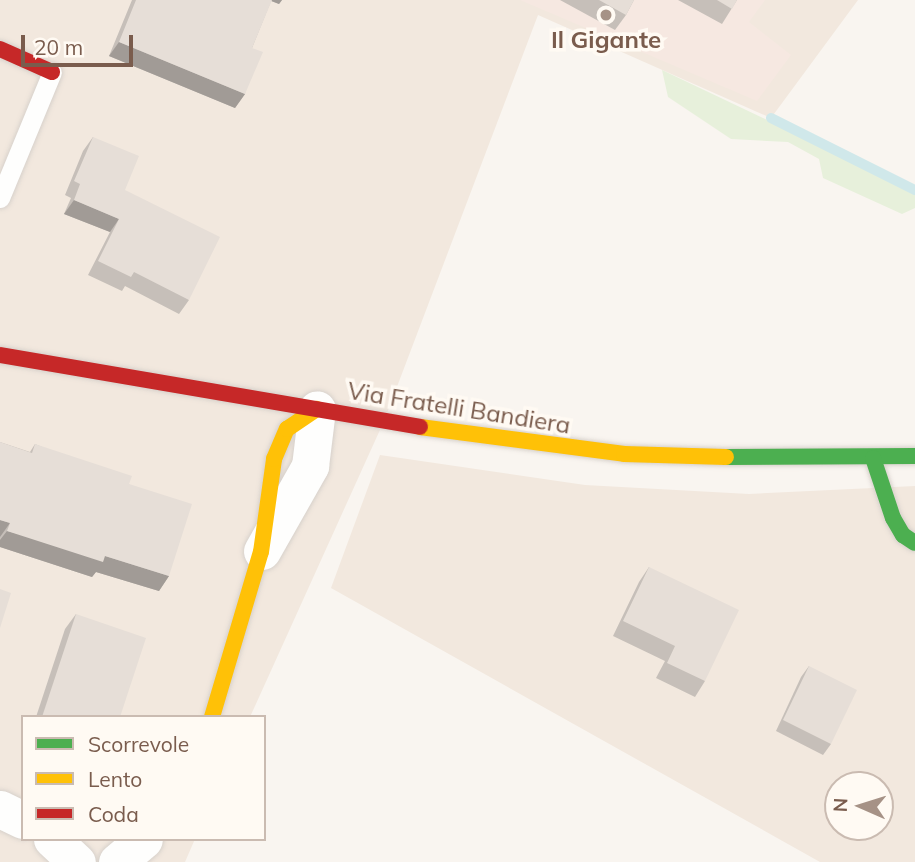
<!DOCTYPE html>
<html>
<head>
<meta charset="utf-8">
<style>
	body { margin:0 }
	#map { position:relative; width:915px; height:862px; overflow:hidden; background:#f9f5f0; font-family:Mulish,sans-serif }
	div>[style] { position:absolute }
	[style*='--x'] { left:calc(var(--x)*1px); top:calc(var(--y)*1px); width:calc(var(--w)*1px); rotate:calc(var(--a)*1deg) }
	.residential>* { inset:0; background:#f2e8de }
	.commercial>* { inset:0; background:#f6e8e1 }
	.green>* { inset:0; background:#e7f0db }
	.stream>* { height:10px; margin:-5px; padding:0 5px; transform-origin:5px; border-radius:5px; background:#d0e8ea }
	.roads { filter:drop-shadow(0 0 2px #d7d1cb) drop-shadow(0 0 2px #d7d1cb) }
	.lane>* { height:19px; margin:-9.5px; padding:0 9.5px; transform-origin:9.5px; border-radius:9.5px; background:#fefefd }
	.street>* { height:37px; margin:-18.5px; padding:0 18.5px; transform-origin:18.5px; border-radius:18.5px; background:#fefefd }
	.fast>* { height:16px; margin:-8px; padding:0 8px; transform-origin:8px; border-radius:8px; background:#4caf50 }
	.slow>* { height:16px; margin:-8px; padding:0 8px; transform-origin:8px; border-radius:8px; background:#ffc107 }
	.jam>* { height:16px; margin:-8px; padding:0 8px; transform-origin:8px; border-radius:8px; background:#c62828 }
	.wall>* { inset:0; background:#c6bfb9 }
	.shaded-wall>* { inset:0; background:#a19b96 }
	.building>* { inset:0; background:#e6ded7 }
	.dots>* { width:19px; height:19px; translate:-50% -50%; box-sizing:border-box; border:4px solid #fffaf3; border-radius:50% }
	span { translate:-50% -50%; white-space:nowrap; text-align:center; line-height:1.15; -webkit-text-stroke:7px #fffaf3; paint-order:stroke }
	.poi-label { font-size:24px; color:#7a5c4d; font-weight:700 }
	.street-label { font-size:24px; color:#7a5c4d }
	.legend { position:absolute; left:21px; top:715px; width:245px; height:126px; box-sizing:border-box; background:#fffaf3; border:2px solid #cabbb1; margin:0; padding:9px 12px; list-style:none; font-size:21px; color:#7a5c4d }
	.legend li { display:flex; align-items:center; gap:14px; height:35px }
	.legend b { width:35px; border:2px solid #cabbb1 }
	.north { position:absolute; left:824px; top:771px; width:70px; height:70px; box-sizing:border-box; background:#fffaf3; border:2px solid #cabbb1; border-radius:50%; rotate:273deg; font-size:19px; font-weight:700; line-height:28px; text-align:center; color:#7a5c4d }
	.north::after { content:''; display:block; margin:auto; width:24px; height:32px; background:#a69286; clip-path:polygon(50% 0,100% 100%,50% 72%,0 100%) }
	.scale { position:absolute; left:21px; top:35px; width:112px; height:32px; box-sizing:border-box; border:4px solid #7a5c4d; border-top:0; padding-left:9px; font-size:21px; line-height:24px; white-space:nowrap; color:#7a5c4d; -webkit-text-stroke:5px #fffaf3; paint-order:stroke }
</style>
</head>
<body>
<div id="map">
	<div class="residential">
		<i style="clip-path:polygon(0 0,858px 0,771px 118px,538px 15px,384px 421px,250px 717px,23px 717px,23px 839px,195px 839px,185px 862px,0 862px)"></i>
		<i style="clip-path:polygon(evenodd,380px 455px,585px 485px,749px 494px,915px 486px,915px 862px,820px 862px,331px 588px,380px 455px,838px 785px,880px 785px,880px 827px,838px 827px,838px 785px)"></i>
	</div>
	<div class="commercial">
		<i style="clip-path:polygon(520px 0,765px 0,749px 22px,791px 55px,757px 101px)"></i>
	</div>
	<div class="green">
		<i style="clip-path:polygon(662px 70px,915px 190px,915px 208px,902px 214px,823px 178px,819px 159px,788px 142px,731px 139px,668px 97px)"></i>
	</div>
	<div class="stream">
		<i style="--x:771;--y:118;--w:161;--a:26.6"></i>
	</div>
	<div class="roads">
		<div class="lane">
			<i style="--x:0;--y:198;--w:136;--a:-67.6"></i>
		</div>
		<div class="street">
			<i style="--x:262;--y:551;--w:98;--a:-60.5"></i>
			<i style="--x:310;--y:466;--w:57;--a:-83"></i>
			<i style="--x:0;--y:809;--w:25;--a:26"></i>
			<i style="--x:52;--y:839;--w:34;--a:43"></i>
			<i style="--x:117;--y:862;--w:35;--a:-40"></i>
		</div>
		<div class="fast">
			<i style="--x:726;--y:457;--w:189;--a:-0.3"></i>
			<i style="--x:873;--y:458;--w:63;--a:71.6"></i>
			<i style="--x:893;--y:518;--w:20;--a:60"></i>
			<i style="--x:903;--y:535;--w:14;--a:34"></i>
		</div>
		<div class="slow">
			<i style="--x:420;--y:427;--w:206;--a:7.5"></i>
			<i style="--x:624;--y:454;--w:102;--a:1.7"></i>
			<i style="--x:212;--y:717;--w:172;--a:-73.5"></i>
			<i style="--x:261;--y:552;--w:94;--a:-82"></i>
			<i style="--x:274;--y:459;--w:33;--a:-67"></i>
			<i style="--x:287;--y:429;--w:36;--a:-34"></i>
		</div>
		<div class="jam">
			<i style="--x:0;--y:49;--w:57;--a:23.9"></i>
			<i style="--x:0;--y:355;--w:426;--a:9.7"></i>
		</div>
	</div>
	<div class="wall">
		<i style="clip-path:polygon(132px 0,282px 0,279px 4px,271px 1px,252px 48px,245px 94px,235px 108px,109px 56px)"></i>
		<i style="clip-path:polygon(560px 0,634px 0,626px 15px,615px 30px)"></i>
		<i style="clip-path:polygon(678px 0,737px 0,722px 24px)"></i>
		<i style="clip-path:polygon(93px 137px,189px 300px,179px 314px,125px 286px,122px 291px,88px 275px,110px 232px,64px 214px,71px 198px,65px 195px,83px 151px)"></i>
		<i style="clip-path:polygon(0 442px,30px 452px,35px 444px,129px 484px,169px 576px,159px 591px,96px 572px,92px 577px,0 547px)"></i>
		<i style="clip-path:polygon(649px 567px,705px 681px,695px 697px,656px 678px,665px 661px,613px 636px,639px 582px)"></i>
		<i style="clip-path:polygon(76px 614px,120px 717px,36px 717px,65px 629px)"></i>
		<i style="clip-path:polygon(809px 666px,831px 744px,823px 755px,776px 731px,801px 677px)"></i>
	</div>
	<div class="shaded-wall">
		<i style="clip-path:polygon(269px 0,282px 0,279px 4px)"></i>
		<i style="clip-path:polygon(119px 42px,245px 94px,235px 108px,109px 56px)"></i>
		<i style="clip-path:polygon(74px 200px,119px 219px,110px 232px,64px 214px)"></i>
		<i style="clip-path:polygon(0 520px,10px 523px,0 537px)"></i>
		<i style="clip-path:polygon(7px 531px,105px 556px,169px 576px,159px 591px,96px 572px,92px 577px,0 547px,0 540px)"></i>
	</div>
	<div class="building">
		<i style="clip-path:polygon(136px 0,272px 0,252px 48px,263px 52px,245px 94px,119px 42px)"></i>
		<i style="clip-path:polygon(599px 0,634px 0,626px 15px)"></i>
		<i style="clip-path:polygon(717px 0,737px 0,732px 9px)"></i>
		<i style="clip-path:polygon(93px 137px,139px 156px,125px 190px,220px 237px,189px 300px,134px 272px,131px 277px,98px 261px,119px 219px,74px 200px,80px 184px,74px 181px)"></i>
		<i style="clip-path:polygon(0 442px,32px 453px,35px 444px,132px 476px,129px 484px,192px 504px,169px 576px,105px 556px,103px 562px,7px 531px,10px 523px,0 520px)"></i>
		<i style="clip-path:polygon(649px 567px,739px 610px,705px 681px,667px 663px,675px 646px,623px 621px)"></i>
		<i style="clip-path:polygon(0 589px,11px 593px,0 628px)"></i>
		<i style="clip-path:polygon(76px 614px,146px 638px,120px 717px,42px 717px)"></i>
		<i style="clip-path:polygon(809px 666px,857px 690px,831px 744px,783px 720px)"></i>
	</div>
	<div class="dots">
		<i style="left:606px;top:15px;background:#a69286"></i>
	</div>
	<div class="poi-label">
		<span style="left:606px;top:40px">Il Gigante</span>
	</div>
	<div class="street-label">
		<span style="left:459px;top:408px;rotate:9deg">Via Fratelli Bandiera</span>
	</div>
	<ul class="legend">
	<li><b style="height:9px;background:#4caf50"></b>Scorrevole</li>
	<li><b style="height:9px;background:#ffc107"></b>Lento</li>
	<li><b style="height:9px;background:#c62828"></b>Coda</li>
	</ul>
	<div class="north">N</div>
	<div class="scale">20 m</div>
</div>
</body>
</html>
